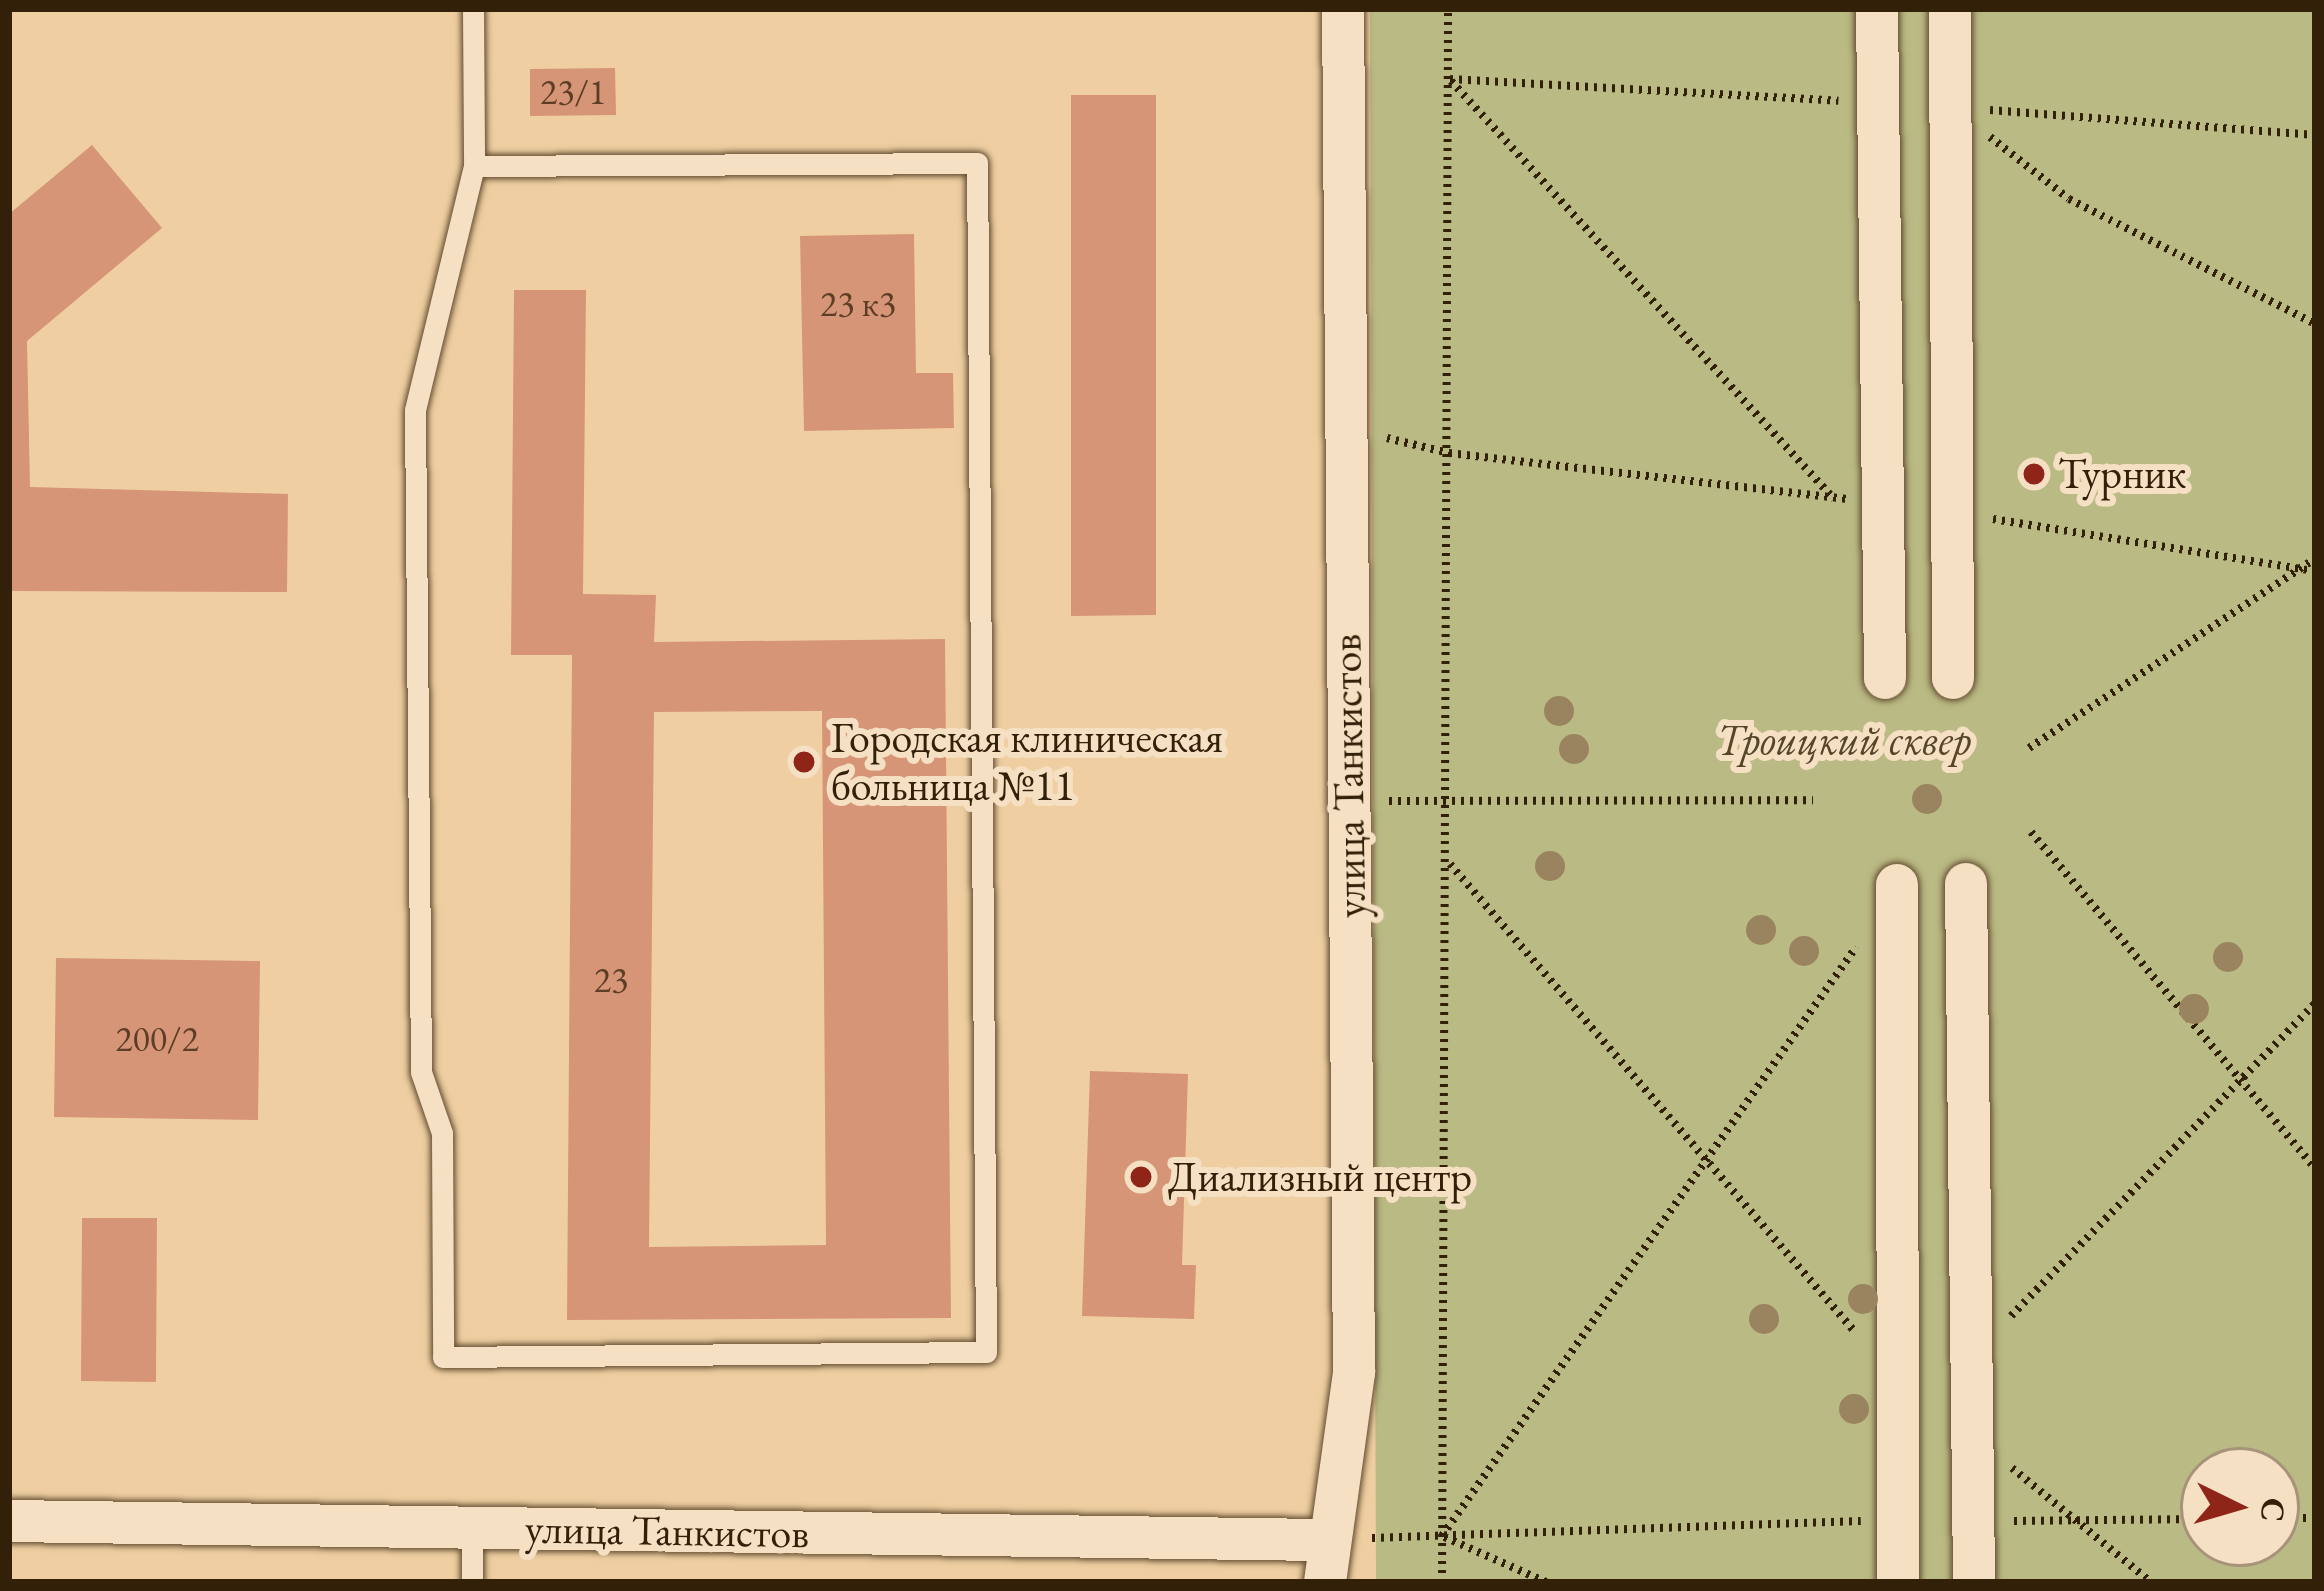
<!DOCTYPE html>
<html>
<head>
<meta charset="utf-8">
<style>
	body { margin:0 }
	#map { position:relative; width:2324px; height:1591px; overflow:hidden; background:#efcfa2; font-family:"EB Garamond",serif }
	div>[style] { position:absolute }
	[style*='--x'] { left:calc(var(--x)*1px); top:calc(var(--y)*1px); width:calc(var(--w)*1px); rotate:calc(var(--a)*1deg) }
	.green>* { inset:0; background:#baba84 }
	.building>* { inset:0; background:#d79578 }
	.path>* { height:8px; margin-top:-4px; transform-origin:0; background:repeating-linear-gradient(90deg,#332009 0 3px,transparent 0 9px) }
	.roads { filter:drop-shadow(0 0 3px #624c2f) drop-shadow(0 0 3px #624c2f) }
	.lane>* { height:21px; margin:-10.5px; padding:0 10.5px; transform-origin:10.5px; border-radius:10.5px; background:#f5e0c3 }
	.street>* { height:42px; margin:-21px; padding:0 21px; transform-origin:21px; border-radius:21px; background:#f5e0c3 }
	.trees>* { width:30px; height:30px; margin:-15px; border-radius:50%; background:#9a845f }
	.dots>* { width:33px; height:33px; translate:-50% -50%; box-sizing:border-box; border:6px solid #f5e0c3; border-radius:50% }
	span { translate:-50% -50%; white-space:nowrap; text-align:center; line-height:1.15; -webkit-text-stroke:12px #f5e0c3; paint-order:stroke }
	.number-label { font-size:36px; color:#5c3d25 }
	.number-label span { -webkit-text-stroke-width:0 }
	.poi-label { font-size:42px; color:#332009 }
	.left { translate:0 -50%; text-align:left }
	.park-label { font-size:42px; color:#554628; font-style:italic }
	.street-label { font-size:42px; color:#332009 }
	.frame { position:absolute; inset:0; border:12px solid #332009; pointer-events:none }
	.north { position:absolute; left:2180px; top:1447px; width:120px; height:120px; box-sizing:border-box; background:#f5e0c3; border:3px solid #a79379; border-radius:50%; rotate:95deg; font-size:33px; font-weight:700; line-height:48px; text-align:center; color:#332009 }
	.north::after { content:''; display:block; margin:auto; width:42px; height:54px; background:#8f2418; clip-path:polygon(50% 0,100% 100%,50% 72%,0 100%) }
</style>
</head>
<body>
<div id="map">
	<div class="green">
		<i style="clip-path:polygon(evenodd,1370px 9px,2315px 9px,2315px 1582px,1376px 1582px,1370px 9px,2204px 1471px,2276px 1471px,2276px 1543px,2204px 1543px,2204px 1471px)"></i>
	</div>
	<div class="building">
		<i style="clip-path:polygon(615px 68px,616px 115px,530px 116px,530px 69px)"></i>
		<i style="clip-path:polygon(1071px 95px,1156px 95px,1156px 615px,1071px 616px)"></i>
		<i style="clip-path:polygon(92px 145px,162px 228px,27px 341px,30px 487px,288px 494px,287px 592px,9px 591px,9px 214px)"></i>
		<i style="clip-path:polygon(914px 234px,916px 373px,953px 373px,954px 428px,804px 431px,800px 236px)"></i>
		<i style="clip-path:polygon(evenodd,514px 290px,586px 290px,583px 594px,656px 595px,654px 642px,945px 639px,951px 1318px,567px 1320px,572px 655px,511px 655px,514px 290px,822px 711px,826px 1245px,649px 1247px,654px 712px,822px 711px)"></i>
		<i style="clip-path:polygon(56px 958px,260px 961px,258px 1120px,54px 1117px)"></i>
		<i style="clip-path:polygon(1090px 1071px,1188px 1074px,1182px 1265px,1196px 1265px,1194px 1319px,1082px 1316px)"></i>
		<i style="clip-path:polygon(82px 1218px,157px 1218px,156px 1382px,81px 1381px)"></i>
	</div>
	<div class="path">
		<i style="--x:1450;--y:79;--w:389;--a:3.2"></i>
		<i style="--x:1451;--y:81;--w:567;--a:47.5"></i>
		<i style="--x:1990;--y:110;--w:326;--a:4.4"></i>
		<i style="--x:1990;--y:137;--w:100;--a:38.1"></i>
		<i style="--x:2069;--y:199;--w:276;--a:26.9"></i>
		<i style="--x:1387;--y:438;--w:64;--a:13.6"></i>
		<i style="--x:1449;--y:453;--w:401;--a:6.6"></i>
		<i style="--x:1993;--y:519;--w:326;--a:9.2"></i>
		<i style="--x:2029;--y:748;--w:343;--a:-33.5"></i>
		<i style="--x:1389;--y:801;--w:424;--a:-0.1"></i>
		<i style="--x:2031;--y:832;--w:440;--a:49.8"></i>
		<i style="--x:1450;--y:864;--w:620;--a:49.12"></i>
		<i style="--x:2011;--y:1316;--w:436;--a:-45.8"></i>
		<i style="--x:2012;--y:1468;--w:180;--a:39.4"></i>
		<i style="--x:2276;--y:1518;--w:39;--a:0"></i>
		<i style="--x:2014;--y:1521;--w:190;--a:-0.6"></i>
		<i style="--x:1372;--y:1538;--w:489;--a:-2"></i>
		<i style="--x:1442;--y:1582;--w:1573;--a:-89.78"></i>
		<i style="--x:1546;--y:1582;--w:114;--a:-156.1"></i>
		<i style="--x:1442;--y:1536;--w:720;--a:-54.9"></i>
	</div>
	<div class="roads">
		<div class="lane">
			<i style="--x:473;--y:9;--w:157;--a:89.6"></i>
			<i style="--x:474;--y:166;--w:251;--a:103.6"></i>
			<i style="--x:415;--y:410;--w:662;--a:89.48"></i>
			<i style="--x:421;--y:1072;--w:65;--a:71"></i>
			<i style="--x:442;--y:1133;--w:224;--a:89.7"></i>
			<i style="--x:443;--y:1357;--w:543;--a:-0.53"></i>
			<i style="--x:986;--y:1352;--w:1189;--a:-90.43"></i>
			<i style="--x:977;--y:163;--w:503;--a:179.66"></i>
			<i style="--x:472;--y:1582;--w:54;--a:-90"></i>
		</div>
		<div class="street">
			<i style="--x:1877;--y:9;--w:669;--a:89.31"></i>
			<i style="--x:1950;--y:9;--w:669;--a:89.74"></i>
			<i style="--x:1966;--y:884;--w:698;--a:89.34"></i>
			<i style="--x:1897;--y:885;--w:697;--a:89.92"></i>
			<i style="--x:9;--y:1521;--w:1316;--a:0.83"></i>
			<i style="--x:1325;--y:1582;--w:212;--a:-82.1"></i>
			<i style="--x:1354;--y:1372;--w:1363;--a:-90.46"></i>
		</div>
	</div>
	<div class="trees">
		<i style="left:1559px;top:711px"></i>
		<i style="left:1574px;top:749px"></i>
		<i style="left:1927px;top:799px"></i>
		<i style="left:1550px;top:866px"></i>
		<i style="left:1761px;top:930px"></i>
		<i style="left:1804px;top:951px"></i>
		<i style="left:2228px;top:957px"></i>
		<i style="left:2194px;top:1009px"></i>
		<i style="left:1863px;top:1299px"></i>
		<i style="left:1764px;top:1319px"></i>
		<i style="left:1854px;top:1409px"></i>
	</div>
	<div class="dots">
		<i style="left:2034px;top:474px;background:#8f2418"></i>
		<i style="left:804px;top:762px;background:#8f2418"></i>
		<i style="left:1141px;top:1177px;background:#8f2418"></i>
	</div>
	<div class="number-label">
		<span style="left:573px;top:92px">23/1</span>
		<span style="left:858px;top:304px">23 к3</span>
		<span style="left:611px;top:980px">23</span>
		<span style="left:157px;top:1039px">200/2</span>
	</div>
	<div class="poi-label">
		<span class="left" style="left:2058px;top:474px">Турник</span>
		<span class="left" style="left:831px;top:762px">Городская клиническая<br>больница №11</span>
		<span class="left" style="left:1168px;top:1177px">Диализный центр</span>
	</div>
	<div class="park-label">
		<span style="left:1844px;top:740px">Троицкий сквер</span>
	</div>
	<div class="street-label">
		<span style="left:1349px;top:776px;rotate:-91deg">улица Танкистов</span>
		<span style="left:667px;top:1531px;rotate:1deg">улица Танкистов</span>
	</div>
	<div class="frame"></div>
	<div class="north">С</div>
</div>
</body>
</html>
